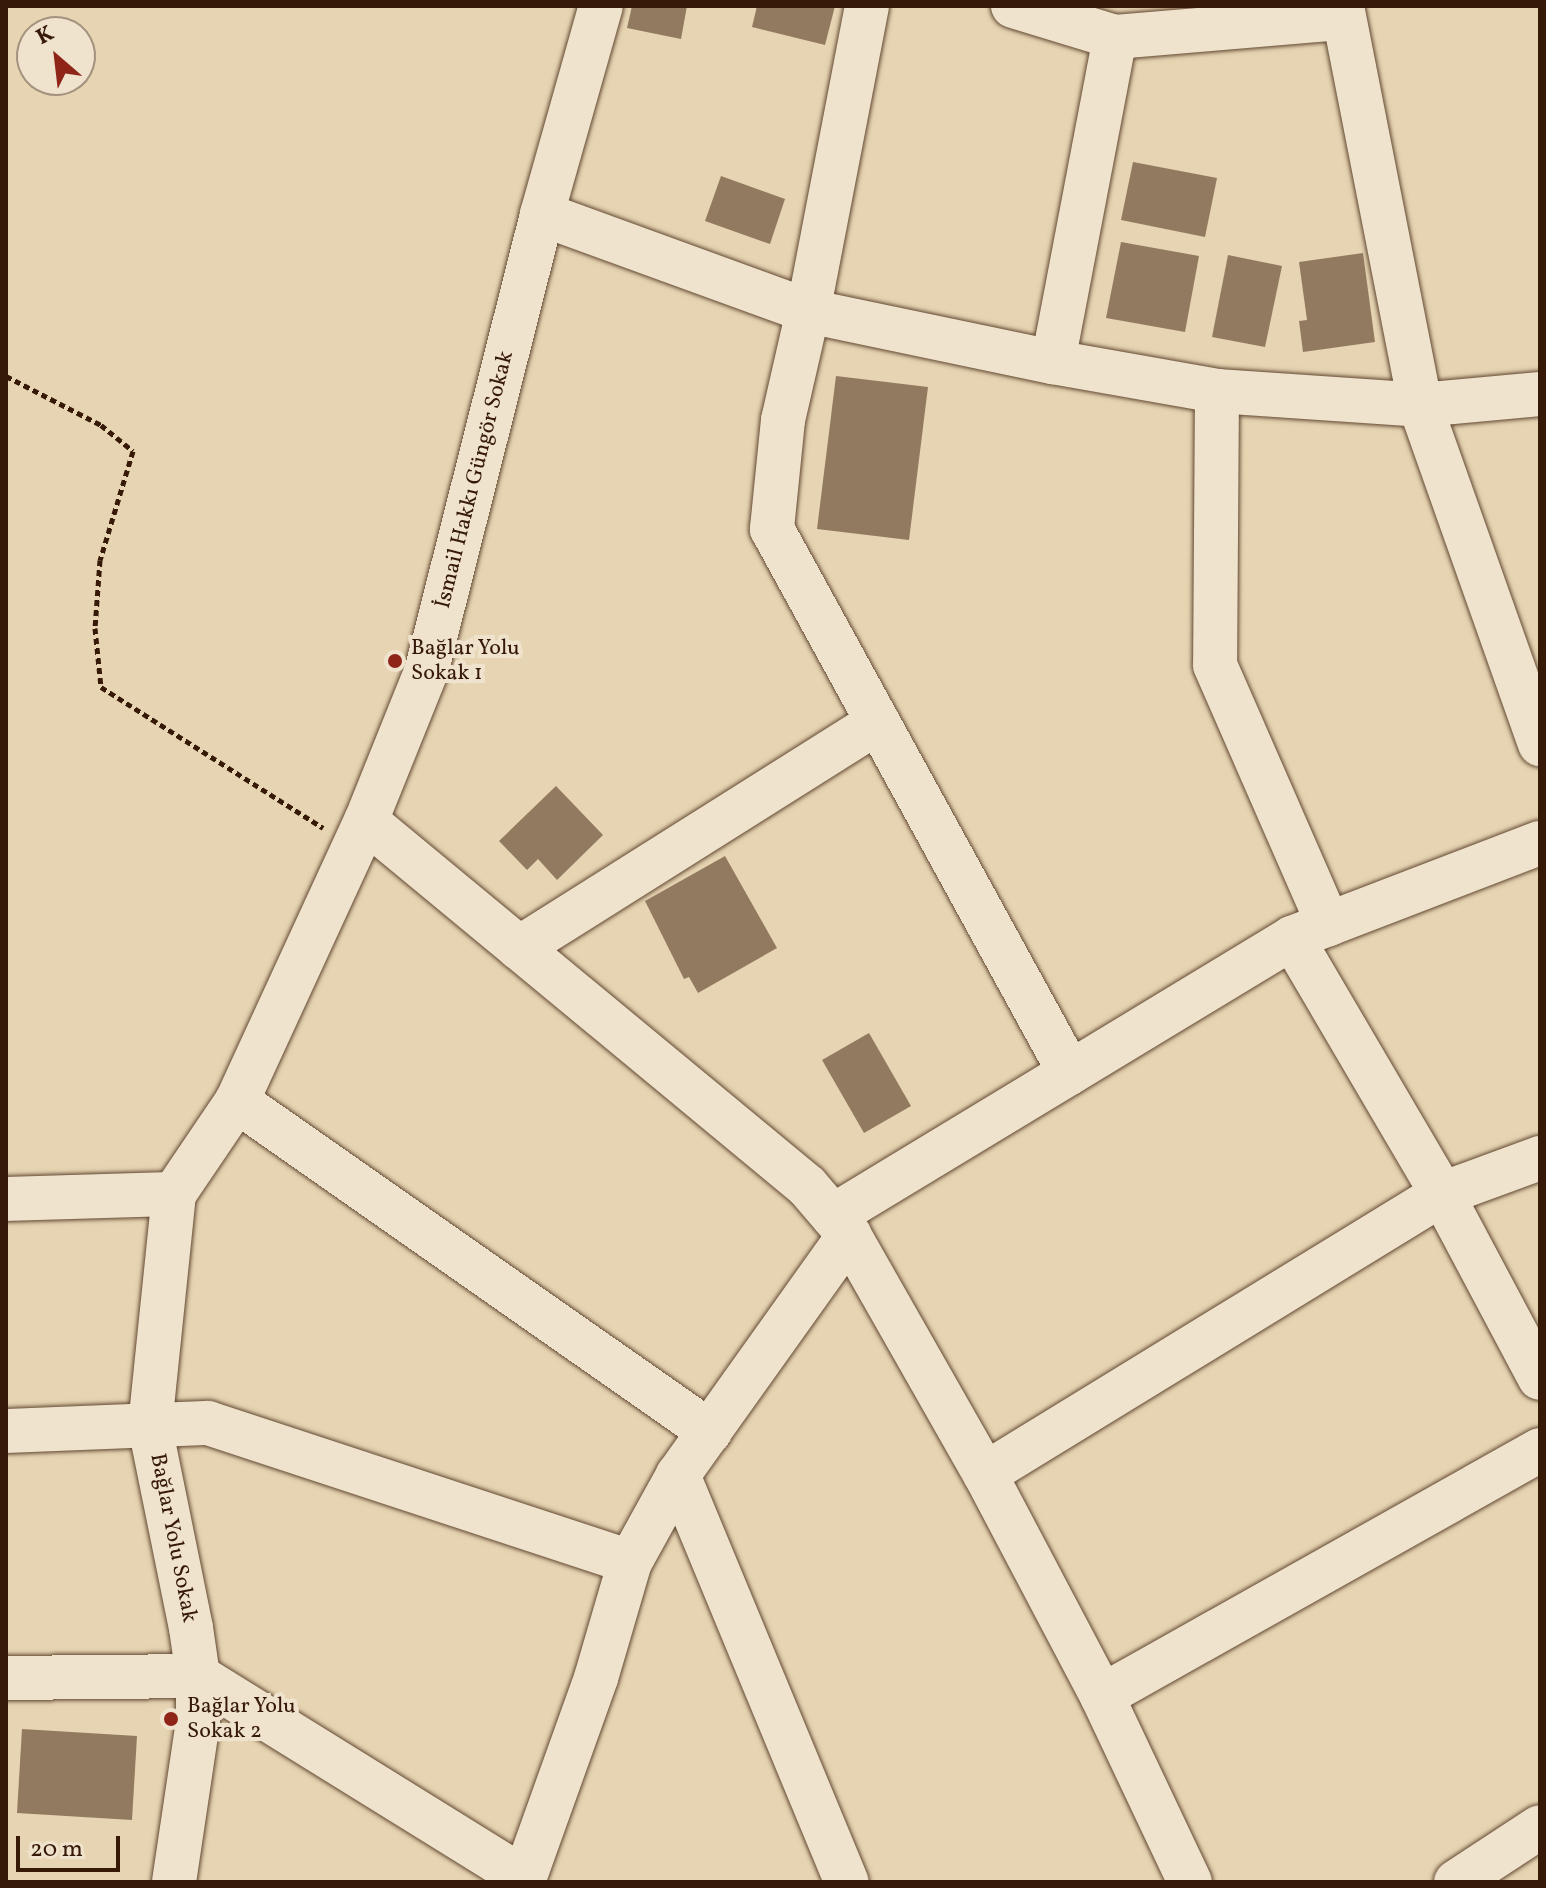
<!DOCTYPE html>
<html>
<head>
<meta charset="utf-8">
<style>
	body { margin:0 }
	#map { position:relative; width:1546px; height:1888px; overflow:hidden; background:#e6d4b2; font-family:Vollkorn,serif }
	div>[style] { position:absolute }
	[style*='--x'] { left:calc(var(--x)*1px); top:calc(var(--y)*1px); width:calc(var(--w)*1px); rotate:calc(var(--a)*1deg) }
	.building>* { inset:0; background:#927a60 }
	.path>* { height:5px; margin-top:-2.5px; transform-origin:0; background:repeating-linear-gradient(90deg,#361907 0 6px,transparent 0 10px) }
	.roads { filter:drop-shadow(0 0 2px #624832) drop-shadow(0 0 2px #624832) }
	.minor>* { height:44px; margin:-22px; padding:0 22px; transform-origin:22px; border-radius:22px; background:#efe3cd }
	.dots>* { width:22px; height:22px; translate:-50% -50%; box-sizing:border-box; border:4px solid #efe3cd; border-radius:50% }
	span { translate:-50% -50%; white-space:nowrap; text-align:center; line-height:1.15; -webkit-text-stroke:8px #efe3cd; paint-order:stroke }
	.street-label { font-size:22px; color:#361907 }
	.poi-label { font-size:22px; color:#361907 }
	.left { translate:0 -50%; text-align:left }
	.frame { position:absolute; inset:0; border:8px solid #361907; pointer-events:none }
	.north { position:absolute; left:16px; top:16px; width:80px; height:80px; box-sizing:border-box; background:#efe3cd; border:2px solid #a5927e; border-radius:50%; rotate:332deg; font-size:22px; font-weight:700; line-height:32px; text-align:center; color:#361907 }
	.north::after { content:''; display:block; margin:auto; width:28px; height:36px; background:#8f2418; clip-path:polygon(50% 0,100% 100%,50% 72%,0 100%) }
	.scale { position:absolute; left:16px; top:1836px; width:104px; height:36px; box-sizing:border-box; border:4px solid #361907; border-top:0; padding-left:10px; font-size:24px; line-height:28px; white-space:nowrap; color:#361907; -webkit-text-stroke:6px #efe3cd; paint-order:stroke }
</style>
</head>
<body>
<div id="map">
	<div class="building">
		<i style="clip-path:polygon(632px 6px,687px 6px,681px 39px,627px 28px)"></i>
		<i style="clip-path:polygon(757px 6px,835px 6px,825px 45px,752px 27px)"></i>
		<i style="clip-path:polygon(1133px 162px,1217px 178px,1205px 237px,1121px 220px)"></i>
		<i style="clip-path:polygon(721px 176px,785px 199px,770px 244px,705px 221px)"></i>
		<i style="clip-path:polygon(1121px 242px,1199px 256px,1185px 332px,1106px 318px)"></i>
		<i style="clip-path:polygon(1363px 253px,1375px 342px,1303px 352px,1299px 321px,1307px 320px,1299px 262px)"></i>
		<i style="clip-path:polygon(1228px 255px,1282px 266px,1265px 347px,1212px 337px)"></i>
		<i style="clip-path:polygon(836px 376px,928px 387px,909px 540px,817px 529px)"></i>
		<i style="clip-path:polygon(556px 786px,603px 835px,557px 880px,538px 859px,527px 870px,499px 841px)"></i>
		<i style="clip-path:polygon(725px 856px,777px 948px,698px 993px,689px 977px,684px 979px,645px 901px)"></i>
		<i style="clip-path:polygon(869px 1033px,911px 1106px,864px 1133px,822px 1060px)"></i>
		<i style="clip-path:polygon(22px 1729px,137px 1736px,132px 1820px,17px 1813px)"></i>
	</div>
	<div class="path">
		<i style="--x:6;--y:376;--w:107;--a:27.3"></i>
		<i style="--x:101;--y:425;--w:41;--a:39.1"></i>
		<i style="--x:133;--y:451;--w:114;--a:106.8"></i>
		<i style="--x:100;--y:560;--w:68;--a:94.2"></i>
		<i style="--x:95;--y:628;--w:59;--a:84.2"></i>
		<i style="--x:101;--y:687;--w:263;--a:32.4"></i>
	</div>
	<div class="roads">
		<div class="minor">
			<i style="--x:867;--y:6;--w:311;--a:100.9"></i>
			<i style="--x:808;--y:311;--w:112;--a:102.9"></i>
			<i style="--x:783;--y:420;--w:110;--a:95.8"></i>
			<i style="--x:772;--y:529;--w:620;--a:61.29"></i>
			<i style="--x:1013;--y:6;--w:107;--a:16.9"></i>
			<i style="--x:1115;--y:37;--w:229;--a:-4.8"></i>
			<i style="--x:1342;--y:6;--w:407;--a:78.9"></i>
			<i style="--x:1420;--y:405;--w:360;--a:70.5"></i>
			<i style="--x:542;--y:214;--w:283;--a:20"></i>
			<i style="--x:808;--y:311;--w:250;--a:11.8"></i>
			<i style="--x:1053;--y:362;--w:167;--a:10"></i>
			<i style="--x:1217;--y:391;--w:203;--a:3.9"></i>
			<i style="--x:1420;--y:405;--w:121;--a:-5.2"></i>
			<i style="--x:1053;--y:362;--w:331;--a:-79.2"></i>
			<i style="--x:1217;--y:391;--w:274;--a:90.4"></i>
			<i style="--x:1215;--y:665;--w:283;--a:66.4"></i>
			<i style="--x:366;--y:821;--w:572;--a:39.61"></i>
			<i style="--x:807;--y:1186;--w:65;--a:49.4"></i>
			<i style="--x:849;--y:1235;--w:275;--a:60.4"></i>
			<i style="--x:985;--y:1474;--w:251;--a:62.2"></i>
			<i style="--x:1102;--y:1696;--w:206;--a:64.7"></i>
			<i style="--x:1292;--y:938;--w:297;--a:59.6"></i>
			<i style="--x:1442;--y:1194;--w:208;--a:62"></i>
			<i style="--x:519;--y:948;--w:424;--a:-32.2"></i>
			<i style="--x:237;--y:1101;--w:577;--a:34.98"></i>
			<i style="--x:6;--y:1199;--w:168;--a:-1.7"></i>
			<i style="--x:833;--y:1216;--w:537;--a:-31.2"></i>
			<i style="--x:1292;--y:938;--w:266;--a:-21"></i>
			<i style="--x:6;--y:1431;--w:202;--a:-2.3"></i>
			<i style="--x:208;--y:1423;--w:444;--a:18.2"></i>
			<i style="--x:985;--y:1474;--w:536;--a:-31.5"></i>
			<i style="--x:1442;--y:1194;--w:104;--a:-20.2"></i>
			<i style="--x:678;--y:1475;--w:441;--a:67.5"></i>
			<i style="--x:6;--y:1678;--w:192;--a:-0.6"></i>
			<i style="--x:198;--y:1676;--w:384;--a:31.8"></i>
			<i style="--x:1102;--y:1696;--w:502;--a:-29.32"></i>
			<i style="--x:174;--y:1882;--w:162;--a:-81.5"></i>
			<i style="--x:198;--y:1722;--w:46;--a:-90"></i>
			<i style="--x:198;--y:1676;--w:49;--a:-98.3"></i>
			<i style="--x:191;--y:1628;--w:206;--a:-101.5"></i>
			<i style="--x:150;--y:1426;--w:233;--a:-84.1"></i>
			<i style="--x:174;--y:1194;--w:112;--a:-55.9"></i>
			<i style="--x:237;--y:1101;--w:308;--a:-65.3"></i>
			<i style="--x:366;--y:821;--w:164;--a:-68.1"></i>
			<i style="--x:427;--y:669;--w:469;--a:-75.8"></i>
			<i style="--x:542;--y:214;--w:216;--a:-74.2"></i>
			<i style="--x:523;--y:1882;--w:217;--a:-70.3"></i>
			<i style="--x:596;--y:1678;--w:121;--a:-73.7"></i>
			<i style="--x:630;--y:1562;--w:99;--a:-61.1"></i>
			<i style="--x:678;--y:1475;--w:295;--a:-54.5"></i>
			<i style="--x:1456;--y:1882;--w:100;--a:-33.2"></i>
		</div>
	</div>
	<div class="dots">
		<i style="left:395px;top:661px;background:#8f2418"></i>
		<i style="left:171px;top:1719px;background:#8f2418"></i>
	</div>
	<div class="street-label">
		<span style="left:475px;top:480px;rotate:-76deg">İsmail Hakkı Güngör Sokak</span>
		<span style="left:173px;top:1538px;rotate:79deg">Bağlar Yolu Sokak</span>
	</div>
	<div class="poi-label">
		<span class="left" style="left:411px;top:661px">Bağlar Yolu<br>Sokak 1</span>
		<span class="left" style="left:187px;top:1719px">Bağlar Yolu<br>Sokak 2</span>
	</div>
	<div class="frame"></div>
	<div class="north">K</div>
	<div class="scale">20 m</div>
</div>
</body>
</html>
